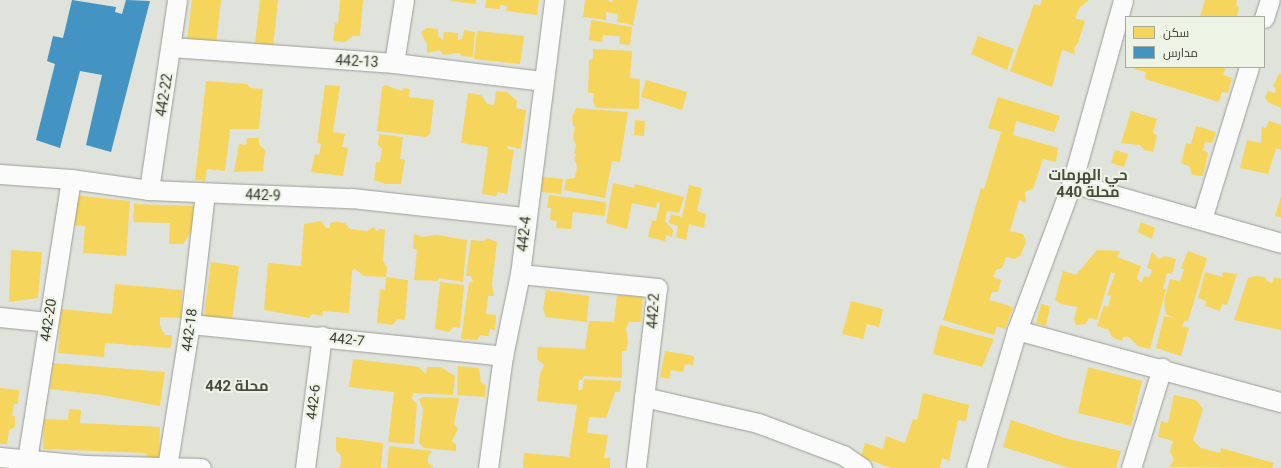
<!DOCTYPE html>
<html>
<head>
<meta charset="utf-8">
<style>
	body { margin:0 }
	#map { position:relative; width:1281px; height:468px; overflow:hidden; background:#e0e2dc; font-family:Roboto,Cairo,sans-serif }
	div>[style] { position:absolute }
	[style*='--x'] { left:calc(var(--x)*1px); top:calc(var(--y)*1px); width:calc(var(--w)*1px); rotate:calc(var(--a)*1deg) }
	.homes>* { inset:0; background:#f6d55c }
	.schools>* { inset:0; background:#4393c3 }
	.roads { filter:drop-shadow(0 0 1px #9b9d98) drop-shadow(0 0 1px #9b9d98) }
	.minor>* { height:19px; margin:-9.5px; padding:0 9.5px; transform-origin:9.5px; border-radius:9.5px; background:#fafbfa }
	span { translate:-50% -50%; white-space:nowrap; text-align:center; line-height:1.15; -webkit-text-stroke:4px #eef4e5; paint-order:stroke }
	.street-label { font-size:14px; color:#393b35 }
	.neighbourhood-label { font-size:15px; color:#484c40; font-weight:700 }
	.legend { position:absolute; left:1125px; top:16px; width:140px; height:52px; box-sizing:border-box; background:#eef4e5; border:1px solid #a6aa9f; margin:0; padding:5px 7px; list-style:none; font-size:12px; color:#393b35 }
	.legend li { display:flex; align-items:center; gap:8px; height:20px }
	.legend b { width:20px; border:1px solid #a6aa9f }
</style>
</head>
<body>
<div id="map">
	<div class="homes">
		<i style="clip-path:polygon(192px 0,221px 0,216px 44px,187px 40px)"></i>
		<i style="clip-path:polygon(260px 0,278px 0,273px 47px,255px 44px)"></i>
		<i style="clip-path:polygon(340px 0,363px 0,360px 36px,353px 36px,345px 42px,333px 41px,335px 23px,338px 24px)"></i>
		<i style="clip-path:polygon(451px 0,476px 0,476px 4px,451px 1px)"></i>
		<i style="clip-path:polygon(486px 0,539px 0,537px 15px,506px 11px,507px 6px,500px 5px,500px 9px,485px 8px)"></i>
		<i style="clip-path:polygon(585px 0,608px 0,612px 3px,613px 0,638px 0,633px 25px,617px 22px,618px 14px,606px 12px,606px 20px,583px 17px)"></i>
		<i style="clip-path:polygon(1042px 0,1089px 0,1079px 8px,1075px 18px,1085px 21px,1078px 43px,1074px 48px,1075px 54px,1062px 50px,1052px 87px,1010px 71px,1034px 4px,1040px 6px)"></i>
		<i style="clip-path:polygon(1205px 0,1237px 0,1236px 6px,1239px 7px,1237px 17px,1200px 17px)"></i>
		<i style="clip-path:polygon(591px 20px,632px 27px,630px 45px,619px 44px,620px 36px,603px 35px,602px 42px,589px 40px)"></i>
		<i style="clip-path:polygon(426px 28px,438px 29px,438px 36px,443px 40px,444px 32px,458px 33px,458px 40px,462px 39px,464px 30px,475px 32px,473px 57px,462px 56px,459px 53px,443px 55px,440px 50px,427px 53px,427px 44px,421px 33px)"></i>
		<i style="clip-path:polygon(477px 31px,524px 36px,520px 64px,474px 59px)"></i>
		<i style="clip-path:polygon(978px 36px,1014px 49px,1007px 70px,971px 54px)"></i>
		<i style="clip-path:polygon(593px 49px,632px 51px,630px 78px,640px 79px,639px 109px,596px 108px,593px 102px,594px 93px,588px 93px,589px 60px,593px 59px)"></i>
		<i style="clip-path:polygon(1135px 67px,1223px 67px,1225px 69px,1223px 75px,1232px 78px,1228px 93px,1222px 92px,1219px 102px,1145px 79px,1146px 72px,1134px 69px)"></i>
		<i style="clip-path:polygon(1279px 74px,1281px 74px,1281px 108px,1268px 102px,1265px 98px,1268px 91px,1275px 93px,1276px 88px,1273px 86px)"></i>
		<i style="clip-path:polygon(646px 80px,687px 92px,682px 110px,641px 97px)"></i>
		<i style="clip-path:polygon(206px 81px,247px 84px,250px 88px,263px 89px,259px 129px,230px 129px,225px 171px,207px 169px,205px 181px,195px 180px)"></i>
		<i style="clip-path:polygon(325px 85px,340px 86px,333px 132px,345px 134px,342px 147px,348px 148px,343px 176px,311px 172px,315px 154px,319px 155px,321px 144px,317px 143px)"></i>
		<i style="clip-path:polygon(385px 85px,402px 91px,403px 88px,410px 89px,409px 97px,434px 100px,430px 134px,426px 137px,377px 131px,382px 88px)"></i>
		<i style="clip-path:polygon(496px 91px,507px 92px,517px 101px,516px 108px,526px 110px,521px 149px,508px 146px,507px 149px,514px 150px,507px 194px,498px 192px,496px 196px,482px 194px,488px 147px,461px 143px,468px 93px,481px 95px,487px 104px,494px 105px)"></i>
		<i style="clip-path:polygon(998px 97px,1060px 116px,1054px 132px,1016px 121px,1013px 135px,1058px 148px,1056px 162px,1043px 159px,1033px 189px,1025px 192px,1026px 203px,1019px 200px,1010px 231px,1023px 234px,1026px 242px,1020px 256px,1014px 259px,1006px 257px,1002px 268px,996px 270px,993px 277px,1001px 280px,998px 292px,992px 292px,989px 300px,1013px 307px,1005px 329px,997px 326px,994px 335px,943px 320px,981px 188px,984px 189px,1001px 132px,988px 128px)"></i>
		<i style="clip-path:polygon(576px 108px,628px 112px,620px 162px,612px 161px,605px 198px,564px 190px,566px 179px,575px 178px,577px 166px,574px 157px,577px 154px,574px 154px,576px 144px,573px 140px,575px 126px,573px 126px,572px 117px)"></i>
		<i style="clip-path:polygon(1131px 111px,1157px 119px,1153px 133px,1157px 135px,1153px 152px,1144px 150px,1140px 145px,1121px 143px)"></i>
		<i style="clip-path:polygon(635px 120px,645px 121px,644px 136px,634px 135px)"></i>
		<i style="clip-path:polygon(1269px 121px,1281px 125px,1281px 150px,1276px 148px,1268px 174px,1240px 168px,1247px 140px,1261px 143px,1262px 127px,1266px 128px)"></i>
		<i style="clip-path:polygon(1196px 126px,1216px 132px,1212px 143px,1205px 142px,1203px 150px,1208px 153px,1203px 176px,1192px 175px,1189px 166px,1181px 163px,1186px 143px,1191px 144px)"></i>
		<i style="clip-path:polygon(379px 134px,403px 137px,400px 159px,405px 160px,401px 184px,386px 184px,374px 180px,376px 162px,380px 162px,382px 148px,378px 145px)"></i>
		<i style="clip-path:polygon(247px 138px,259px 138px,259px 144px,265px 151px,263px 171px,234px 172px,239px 144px,246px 145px)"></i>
		<i style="clip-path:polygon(1115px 150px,1128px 154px,1124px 167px,1111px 163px)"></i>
		<i style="clip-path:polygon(542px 177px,563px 179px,561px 194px,541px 192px)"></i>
		<i style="clip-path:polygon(613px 183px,634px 188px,635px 184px,684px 197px,679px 213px,667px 211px,665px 221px,673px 230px,672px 237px,666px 235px,665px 241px,648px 237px,652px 220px,656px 221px,660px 203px,657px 202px,656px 208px,632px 203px,627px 229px,606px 223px)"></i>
		<i style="clip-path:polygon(689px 185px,702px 188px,697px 211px,706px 214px,704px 228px,689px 224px,686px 240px,676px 237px,678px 226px,669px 223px,671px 214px,682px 217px)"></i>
		<i style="clip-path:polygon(73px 195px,130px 201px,126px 256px,83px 253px,85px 226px,69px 225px)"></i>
		<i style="clip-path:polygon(549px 195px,606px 202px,605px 216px,573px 212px,571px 229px,556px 228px,557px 221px,550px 220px,551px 208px,547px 208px)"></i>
		<i style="clip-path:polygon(1281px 196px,1281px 217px,1275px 216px)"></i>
		<i style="clip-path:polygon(134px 204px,194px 206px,193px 229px,183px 244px,169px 244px,170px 223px,133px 222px)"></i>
		<i style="clip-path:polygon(321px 221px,326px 228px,330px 228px,330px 223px,336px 222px,345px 223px,350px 229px,367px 231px,373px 227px,377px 231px,379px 229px,385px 229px,383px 261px,387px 267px,386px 277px,364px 276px,355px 269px,352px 271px,349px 313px,322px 311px,323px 316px,312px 314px,309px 318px,264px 310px,268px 263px,301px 266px,304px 224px)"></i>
		<i style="clip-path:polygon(1141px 222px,1155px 228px,1152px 239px,1138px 232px)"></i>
		<i style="clip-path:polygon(414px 234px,422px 237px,437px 235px,467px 240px,463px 282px,438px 278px,438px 281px,414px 280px,417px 250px,413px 248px)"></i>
		<i style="clip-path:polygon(487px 238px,497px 242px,492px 284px,494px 296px,488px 296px,486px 314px,496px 315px,495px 330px,490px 329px,489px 336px,480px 335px,477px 340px,461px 339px,469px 282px,473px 282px,471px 276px,466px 276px,471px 240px,484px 241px)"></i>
		<i style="clip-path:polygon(11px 250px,42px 252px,38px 298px,9px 302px)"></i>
		<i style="clip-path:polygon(1097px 250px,1120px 251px,1117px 257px,1141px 266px,1137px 278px,1141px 283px,1144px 276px,1149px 278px,1152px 270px,1147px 268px,1152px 252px,1159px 259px,1165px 256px,1176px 259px,1172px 274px,1167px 273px,1163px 289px,1166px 289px,1150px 349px,1138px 346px,1129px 337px,1123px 337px,1122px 341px,1116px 339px,1111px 336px,1109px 330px,1097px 326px,1104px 305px,1108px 307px,1111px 296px,1107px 295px,1115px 274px,1111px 272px,1097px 320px,1089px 318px,1086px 324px,1076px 325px,1074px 319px,1077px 307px,1061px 304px,1055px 300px,1063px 271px,1076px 275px)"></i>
		<i style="clip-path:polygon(1188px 251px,1207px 258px,1188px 321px,1184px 321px,1182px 326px,1189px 328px,1181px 356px,1156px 348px,1164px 316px,1174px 318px,1166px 314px,1164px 301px,1170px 279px,1180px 281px,1184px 269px,1181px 268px)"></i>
		<i style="clip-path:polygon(211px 262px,239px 266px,232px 320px,204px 316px)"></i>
		<i style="clip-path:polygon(1205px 272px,1222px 277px,1223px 272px,1237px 274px,1227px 305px,1222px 304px,1220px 311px,1205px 306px,1206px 301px,1198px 298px)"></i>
		<i style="clip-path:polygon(1255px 276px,1265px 277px,1266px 280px,1272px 283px,1274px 277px,1281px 279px,1281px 330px,1234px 320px,1248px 278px)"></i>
		<i style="clip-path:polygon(386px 277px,408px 280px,405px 320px,397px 319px,393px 325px,377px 323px,380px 289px,385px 290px)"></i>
		<i style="clip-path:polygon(440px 282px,464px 285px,460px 328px,453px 327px,449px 332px,435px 329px)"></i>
		<i style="clip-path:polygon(115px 284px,182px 290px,181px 318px,160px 317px,160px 326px,165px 335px,172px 335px,171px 348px,105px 343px,104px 357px,58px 353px,61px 309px,112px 314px)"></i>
		<i style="clip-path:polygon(546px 290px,589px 296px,587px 322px,546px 317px,543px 309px)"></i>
		<i style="clip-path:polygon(617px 295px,643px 297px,641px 322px,629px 322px,626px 328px,628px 343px,626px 351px,622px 351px,622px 378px,584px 376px,582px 380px,579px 379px,578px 390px,582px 390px,584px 379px,621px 381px,620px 392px,615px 392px,606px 418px,589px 417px,587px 433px,608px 435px,604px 458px,610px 458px,610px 468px,523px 468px,524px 453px,569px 457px,577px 405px,537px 401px,540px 374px,544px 365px,537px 359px,538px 347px,585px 349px,589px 321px,614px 322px)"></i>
		<i style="clip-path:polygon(851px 301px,883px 309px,879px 327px,867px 324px,863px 339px,842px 334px)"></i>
		<i style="clip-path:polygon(1041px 304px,1050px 306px,1046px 326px,1036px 323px)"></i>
		<i style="clip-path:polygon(940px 325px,994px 339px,982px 367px,933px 354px)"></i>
		<i style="clip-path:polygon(665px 351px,694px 356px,693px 365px,685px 364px,683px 372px,671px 370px,669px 379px,660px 377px)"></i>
		<i style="clip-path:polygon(353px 359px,419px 367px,426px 374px,427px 367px,441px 367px,455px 376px,453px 395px,413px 393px,412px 399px,417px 404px,414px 444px,388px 442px,394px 392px,349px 387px)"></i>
		<i style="clip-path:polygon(53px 363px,165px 372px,160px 406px,102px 395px,50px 389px)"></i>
		<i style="clip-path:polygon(458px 366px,479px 368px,481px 383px,486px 385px,485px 397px,457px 395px)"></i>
		<i style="clip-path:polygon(1088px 367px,1142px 381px,1131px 426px,1078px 413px)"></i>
		<i style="clip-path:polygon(0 388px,19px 390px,18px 404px,14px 404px,12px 415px,15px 417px,15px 427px,9px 430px,7px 444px,0 444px)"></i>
		<i style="clip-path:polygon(923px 393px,969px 405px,966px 421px,958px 420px,949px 461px,942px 458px,940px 468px,891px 468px,861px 457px,865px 443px,883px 449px,886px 436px,905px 443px,913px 419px,917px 420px)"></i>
		<i style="clip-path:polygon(1174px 395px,1196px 400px,1203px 409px,1193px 440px,1201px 448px,1220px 453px,1221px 448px,1274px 463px,1272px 468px,1169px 467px,1174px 460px,1170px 452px,1173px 441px,1158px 437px,1161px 421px,1168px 423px)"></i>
		<i style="clip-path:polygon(424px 397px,459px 398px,454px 424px,458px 429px,452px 441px,456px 445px,456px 451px,424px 448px,419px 443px,423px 410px,419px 399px)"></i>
		<i style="clip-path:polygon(69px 409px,81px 410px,80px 423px,160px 427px,159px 458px,147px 458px,146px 453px,43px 449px,44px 419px,68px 420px)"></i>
		<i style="clip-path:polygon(1011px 420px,1068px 439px,1121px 451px,1116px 468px,1070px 468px,1003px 447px)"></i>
		<i style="clip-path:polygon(336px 437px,383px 443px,381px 468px,338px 468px,341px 465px,341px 456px,336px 450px)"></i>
		<i style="clip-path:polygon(389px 446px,432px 451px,428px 457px,428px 463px,434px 468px,387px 468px)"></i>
	</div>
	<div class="schools">
		<i style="clip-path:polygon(72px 0,116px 7px,115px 12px,122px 14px,126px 0,150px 1px,111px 152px,86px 145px,102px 75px,80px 71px,60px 148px,36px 140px,55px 64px,47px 61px,53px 36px,63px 38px)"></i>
	</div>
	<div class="roads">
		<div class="minor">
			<i style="--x:1264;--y:18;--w:19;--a:-72"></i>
			<i style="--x:171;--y:47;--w:224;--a:4.1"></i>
			<i style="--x:394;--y:63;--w:149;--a:6.9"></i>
			<i style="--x:394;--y:63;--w:64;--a:-81"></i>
			<i style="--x:0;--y:174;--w:71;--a:4"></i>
			<i style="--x:71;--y:179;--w:79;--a:8"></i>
			<i style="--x:149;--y:190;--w:203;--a:2.3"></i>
			<i style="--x:352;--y:198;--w:174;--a:6.3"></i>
			<i style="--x:1072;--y:183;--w:217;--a:16"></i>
			<i style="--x:149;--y:190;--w:192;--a:-81.6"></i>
			<i style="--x:1202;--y:219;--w:159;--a:-72.8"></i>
			<i style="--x:520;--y:274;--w:138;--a:5.8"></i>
			<i style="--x:657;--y:288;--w:181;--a:96.7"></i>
			<i style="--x:0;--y:317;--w:48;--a:5.9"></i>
			<i style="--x:190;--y:324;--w:315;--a:5.8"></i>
			<i style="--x:1017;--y:330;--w:274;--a:15.3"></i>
			<i style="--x:644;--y:397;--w:117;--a:12.8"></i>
			<i style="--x:758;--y:423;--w:91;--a:20.6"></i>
			<i style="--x:843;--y:455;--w:23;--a:34"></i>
			<i style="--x:0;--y:457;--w:85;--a:5.4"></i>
			<i style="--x:85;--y:465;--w:116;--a:1.5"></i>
			<i style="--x:27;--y:460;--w:284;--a:-81.1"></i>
			<i style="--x:167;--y:467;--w:145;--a:-80.9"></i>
			<i style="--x:190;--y:324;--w:132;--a:-83.5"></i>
			<i style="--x:305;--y:468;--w:133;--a:-82.7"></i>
			<i style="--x:488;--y:468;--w:113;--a:-82.4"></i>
			<i style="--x:503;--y:356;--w:84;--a:-78.3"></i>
			<i style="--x:520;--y:274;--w:276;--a:-82.9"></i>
			<i style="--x:976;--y:468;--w:144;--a:-73.5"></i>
			<i style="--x:1017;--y:330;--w:157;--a:-69.5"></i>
			<i style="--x:1072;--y:183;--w:190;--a:-74.4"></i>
			<i style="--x:1131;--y:468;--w:105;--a:-72.8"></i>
		</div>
	</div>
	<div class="street-label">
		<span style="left:357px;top:61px;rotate:3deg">442-13</span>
		<span style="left:164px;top:95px;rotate:-81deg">442-22</span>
		<span style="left:263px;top:195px;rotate:2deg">442-9</span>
		<span style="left:524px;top:234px;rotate:-84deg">442-4</span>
		<span style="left:653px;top:311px;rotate:-87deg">442-2</span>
		<span style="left:48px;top:320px;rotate:-81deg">442-20</span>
		<span style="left:189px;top:330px;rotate:-82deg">442-18</span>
		<span style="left:347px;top:339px;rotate:6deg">442-7</span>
		<span style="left:313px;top:402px;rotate:-83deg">442-6</span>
	</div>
	<div class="neighbourhood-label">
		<span style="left:1088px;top:184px">حي الهرمات<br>محلة 440</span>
		<span style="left:237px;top:387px">محلة 442</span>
	</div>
	<ul class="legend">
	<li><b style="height:11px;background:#f6d55c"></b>سكن</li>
	<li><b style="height:11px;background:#4393c3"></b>مدارس</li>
	</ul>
</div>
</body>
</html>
